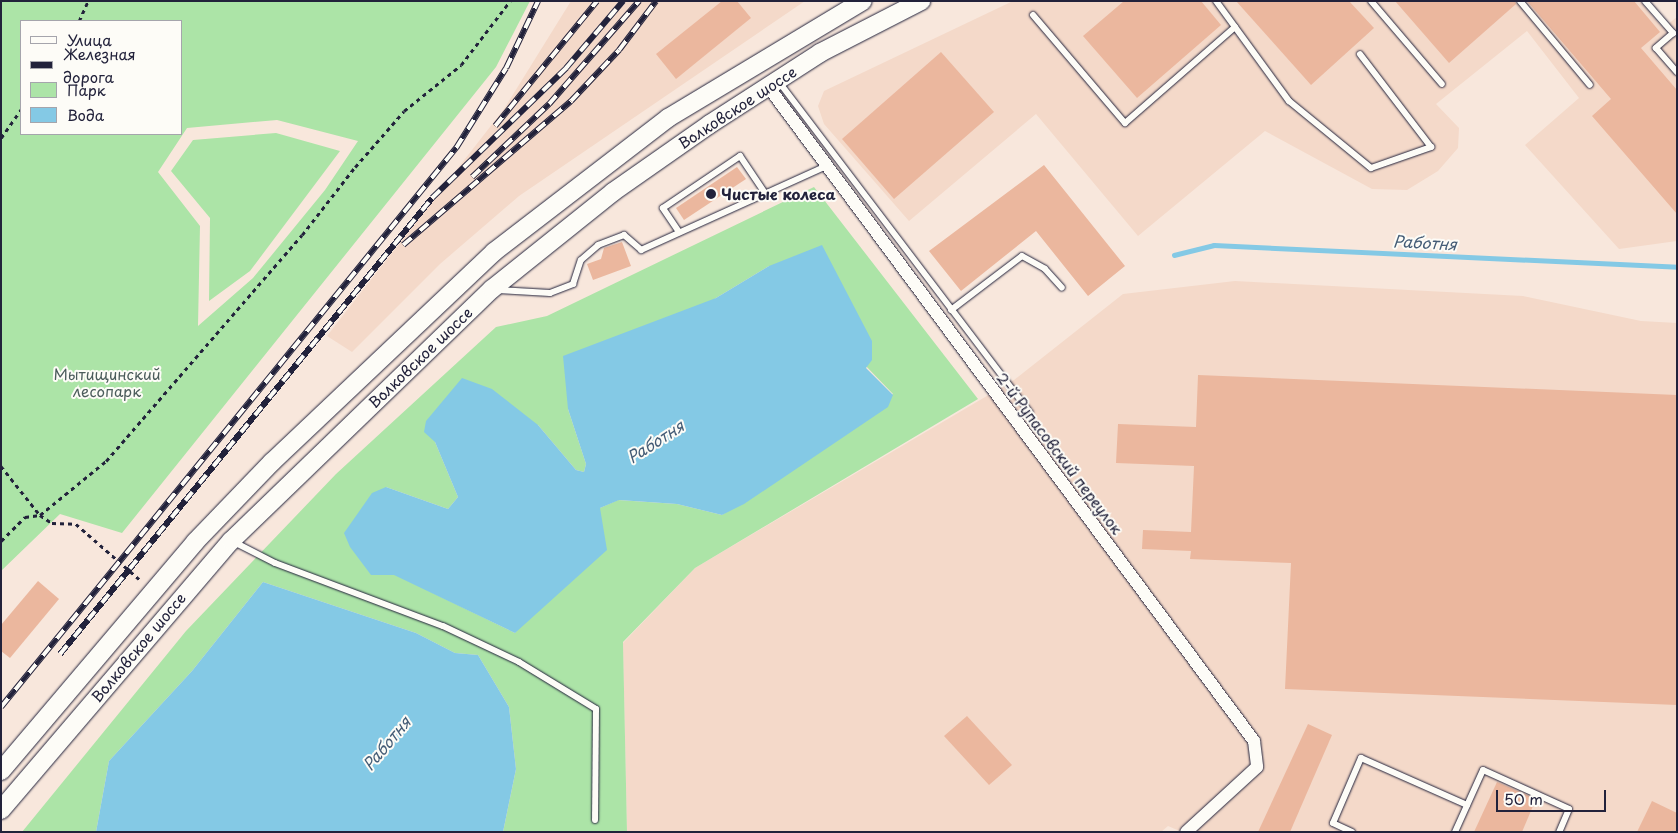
<!DOCTYPE html>
<html>
<head>
<meta charset="utf-8">
<style>
	body { margin:0 }
	#map { position:relative; width:1678px; height:833px; overflow:hidden; background:#f8e7dc; font-family:"Playpen Sans",sans-serif }
	div>[style] { position:absolute }
	[style*='--x'] { left:calc(var(--x)*1px); top:calc(var(--y)*1px); width:calc(var(--w)*1px); rotate:calc(var(--a)*1deg) }
	.built>* { inset:0; background:#f4d9c9 }
	.green>* { inset:0; background:#ace4a7 }
	.water>* { inset:0; background:#84c9e5 }
	.stream>* { height:4.5px; margin:-2.25px; padding:0 2.25px; transform-origin:2.25px; border-radius:2.25px; background:#84c9e5 }
	.building>* { inset:0; background:#ebb79e }
	.path>* { height:2.5px; margin-top:-1.25px; transform-origin:0; background:repeating-linear-gradient(90deg,#22223b 0 4px,transparent 0 8px) }
	.roads { filter:drop-shadow(0 0 1px #22223b) drop-shadow(0 0 1px #22223b) }
	.lane>* { height:6px; margin:-3px; padding:0 3px; transform-origin:3px; border-radius:3px; background:#fdfcf7 }
	.street>* { height:12px; margin:-6px; padding:0 6px; transform-origin:6px; border-radius:6px; background:#fdfcf7 }
	.secondary>* { height:18px; margin:-9px; padding:0 9px; transform-origin:9px; border-radius:9px; background:#fdfcf7 }
	.rail>* { height:5.5px; margin-top:-2.75px; transform-origin:0; background:repeating-linear-gradient(90deg,#fdfcf7 0 11px,#22223b 0 22px); box-sizing:border-box; border-block:1px solid #22223b }
	.dots>* { width:14px; height:14px; translate:-50% -50%; box-sizing:border-box; border:2px solid #fdfcf7; border-radius:50% }
	span { translate:-50% -50%; white-space:nowrap; text-align:center; line-height:1.15; -webkit-text-stroke:4px #fdfcf7; paint-order:stroke }
	.street-label { font-size:15px; color:#22223b }
	.poi-label { font-size:15px; color:#22223b; font-weight:700 }
	.left { translate:0 -50%; text-align:left }
	.park-label { font-size:15px; color:#4b5c5b }
	.water-label { font-size:16px; color:#445c76; font-style:italic }
	.frame { position:absolute; inset:0; border:2px solid #22223b; pointer-events:none }
	.legend { position:absolute; left:20px; top:20px; width:162px; height:115px; box-sizing:border-box; background:#fdfcf7; border:1px solid #a5a5ac; margin:0; padding:6px 9px; list-style:none; font-size:15px; color:#22223b }
	.legend li { display:flex; align-items:center; gap:10px; height:25px }
	.legend b { width:25px; border:1px solid #a5a5ac }
	.scale { position:absolute; left:1496px; top:790px; width:110px; height:22px; box-sizing:border-box; border:2px solid #22223b; border-top:0; padding-left:6px; font-size:15px; line-height:18px; white-space:nowrap; color:#22223b; -webkit-text-stroke:4px #fdfcf7; paint-order:stroke }
</style>
</head>
<body>
<div id="map">
	<div class="built">
		<i style="clip-path:polygon(571px 1px,805px 1px,519px 196px,440px 264px,352px 352px,327px 336px,504px 109px)"></i>
		<i style="clip-path:polygon(1013px 1px,1640px 1px,1663px 28px,1677px 17px,1677px 241px,1619px 249px,1525px 145px,1579px 98px,1527px 31px,1436px 104px,1459px 128px,1458px 148px,1438px 171px,1407px 190px,1372px 189px,1265px 131px,1138px 236px,1036px 114px,909px 221px,824px 124px,818px 106px,824px 91px)"></i>
		<i style="clip-path:polygon(1235px 281px,1523px 296px,1641px 321px,1677px 323px,1677px 832px,1182px 832px,1168px 826px,1161px 832px,627px 832px,623px 643px,695px 568px,1014px 380px,1123px 294px)"></i>
	</div>
	<div class="green">
		<i style="clip-path:polygon(evenodd,1px 1px,530px 1px,496px 67px,122px 533px,60px 514px,1px 571px,1px 1px,21px 21px,181px 21px,181px 134px,21px 134px,21px 21px,1px 1px,277px 120px,358px 141px,325px 190px,253px 278px,198px 326px,200px 226px,158px 172px,187px 128px,277px 120px)"></i>
		<i style="clip-path:polygon(276px 133px,340px 151px,250px 271px,209px 301px,210px 218px,171px 171px,193px 140px)"></i>
		<i style="clip-path:polygon(evenodd,814px 187px,978px 399px,695px 568px,623px 642px,627px 832px,503px 832px,516px 769px,509px 707px,478px 655px,455px 653px,416px 633px,263px 582px,192px 671px,109px 761px,96px 832px,22px 832px,186px 631px,336px 474px,496px 327px,547px 316px,814px 187px,769px 266px,893px 394px,722px 515px,677px 504px,618px 500px,600px 508px,515px 633px,394px 574px,386px 487px,448px 509px,458px 497px,435px 442px,538px 425px,576px 470px,584px 472px,586px 464px,568px 409px,716px 298px,769px 266px)"></i>
	</div>
	<div class="water">
		<i style="clip-path:polygon(822px 245px,872px 341px,872px 360px,866px 368px,893px 395px,888px 407px,744px 504px,722px 515px,677px 504px,619px 500px,600px 508px,607px 550px,515px 633px,394px 575px,371px 575px,350px 547px,344px 533px,372px 493px,386px 487px,448px 509px,458px 497px,435px 442px,424px 432px,426px 421px,462px 378px,492px 389px,538px 425px,576px 470px,584px 472px,586px 464px,568px 409px,563px 356px,716px 298px,769px 266px)"></i>
		<i style="clip-path:polygon(263px 582px,416px 633px,455px 653px,478px 655px,509px 707px,516px 769px,503px 832px,96px 832px,109px 761px,192px 671px)"></i>
	</div>
	<div class="stream">
		<i style="--x:1174;--y:255;--w:41;--a:-14"></i>
		<i style="--x:1214;--y:245;--w:464;--a:2.7"></i>
	</div>
	<div class="building">
		<i style="clip-path:polygon(722px 1px,737px 1px,751px 18px,676px 79px,656px 54px)"></i>
		<i style="clip-path:polygon(1124px 1px,1201px 1px,1221px 25px,1137px 98px,1083px 36px)"></i>
		<i style="clip-path:polygon(1236px 1px,1349px 1px,1374px 28px,1311px 85px)"></i>
		<i style="clip-path:polygon(1395px 1px,1515px 1px,1516px 4px,1449px 63px)"></i>
		<i style="clip-path:polygon(1527px 1px,1634px 1px,1660px 32px,1641px 48px,1677px 90px,1677px 214px,1592px 116px,1611px 99px)"></i>
		<i style="clip-path:polygon(941px 52px,994px 112px,894px 199px,842px 139px)"></i>
		<i style="clip-path:polygon(1044px 165px,1125px 266px,1088px 296px,1036px 231px,961px 291px,929px 251px)"></i>
		<i style="clip-path:polygon(737px 167px,746px 179px,684px 220px,676px 208px)"></i>
		<i style="clip-path:polygon(622px 242px,631px 266px,593px 280px,587px 264px,601px 259px,604px 248px)"></i>
		<i style="clip-path:polygon(1198px 375px,1677px 395px,1677px 705px,1285px 689px,1291px 563px,1190px 559px,1191px 551px,1142px 549px,1143px 530px,1191px 532px,1194px 466px,1116px 463px,1118px 424px,1196px 427px)"></i>
		<i style="clip-path:polygon(38px 581px,59px 599px,10px 658px,1px 651px,1px 625px)"></i>
		<i style="clip-path:polygon(967px 716px,1012px 765px,989px 785px,944px 736px)"></i>
		<i style="clip-path:polygon(1308px 724px,1332px 735px,1290px 832px,1258px 832px)"></i>
		<i style="clip-path:polygon(1497px 782px,1536px 799px,1522px 832px,1474px 832px)"></i>
		<i style="clip-path:polygon(1652px 801px,1677px 813px,1677px 832px,1637px 832px)"></i>
	</div>
	<div class="path">
		<i style="--x:79;--y:21;--w:22;--a:-66"></i>
		<i style="--x:1;--y:138;--w:35;--a:-55"></i>
		<i style="--x:1;--y:466;--w:63;--a:51.5"></i>
		<i style="--x:40;--y:515;--w:85;--a:-39.3"></i>
		<i style="--x:106;--y:461;--w:299;--a:-49.1"></i>
		<i style="--x:302;--y:235;--w:86;--a:-52.1"></i>
		<i style="--x:355;--y:167;--w:74;--a:-48.8"></i>
		<i style="--x:404;--y:111;--w:73;--a:-38.9"></i>
		<i style="--x:461;--y:65;--w:81;--a:-52.6"></i>
		<i style="--x:1;--y:541;--w:34;--a:-45"></i>
		<i style="--x:25;--y:517;--w:15;--a:-8"></i>
		<i style="--x:40;--y:515;--w:14;--a:34"></i>
		<i style="--x:52;--y:523;--w:24;--a:2"></i>
		<i style="--x:76;--y:524;--w:84;--a:41.1"></i>
	</div>
	<div class="roads">
		<div class="lane">
			<i style="--x:1216;--y:1;--w:124;--a:53.9"></i>
			<i style="--x:1289;--y:101;--w:106;--a:39.3"></i>
			<i style="--x:1371;--y:168;--w:64;--a:-19.3"></i>
			<i style="--x:1431;--y:147;--w:117;--a:-127.4"></i>
			<i style="--x:1371;--y:1;--w:109;--a:49.5"></i>
			<i style="--x:1520;--y:1;--w:109;--a:50.2"></i>
			<i style="--x:1645;--y:1;--w:43;--a:48.8"></i>
			<i style="--x:1673;--y:33;--w:23;--a:139"></i>
			<i style="--x:1656;--y:48;--w:32;--a:49"></i>
			<i style="--x:1033;--y:15;--w:142;--a:49.6"></i>
			<i style="--x:1125;--y:123;--w:146;--a:-41.1"></i>
			<i style="--x:779;--y:82;--w:415;--a:52.8"></i>
			<i style="--x:679;--y:232;--w:29;--a:-124"></i>
			<i style="--x:663;--y:208;--w:93;--a:-34"></i>
			<i style="--x:740;--y:156;--w:45;--a:56"></i>
			<i style="--x:498;--y:290;--w:52;--a:3.3"></i>
			<i style="--x:550;--y:293;--w:25;--a:-21"></i>
			<i style="--x:573;--y:284;--w:25;--a:-72"></i>
			<i style="--x:581;--y:260;--w:23;--a:-41"></i>
			<i style="--x:598;--y:245;--w:28;--a:-21"></i>
			<i style="--x:624;--y:235;--w:23;--a:41"></i>
			<i style="--x:641;--y:250;--w:203;--a:-24.4"></i>
			<i style="--x:951;--y:310;--w:89;--a:-37.3"></i>
			<i style="--x:1022;--y:256;--w:26;--a:29"></i>
			<i style="--x:1045;--y:269;--w:25;--a:48"></i>
			<i style="--x:232;--y:541;--w:48;--a:27.1"></i>
			<i style="--x:275;--y:563;--w:179;--a:20.6"></i>
			<i style="--x:443;--y:626;--w:84;--a:25.3"></i>
			<i style="--x:519;--y:662;--w:90;--a:31.4"></i>
			<i style="--x:596;--y:709;--w:111;--a:90.5"></i>
			<i style="--x:1352;--y:832;--w:21;--a:-155"></i>
			<i style="--x:1333;--y:823;--w:71;--a:-66.7"></i>
			<i style="--x:1361;--y:758;--w:116;--a:23.9"></i>
			<i style="--x:1455;--y:832;--w:68;--a:-65.7"></i>
			<i style="--x:1483;--y:770;--w:94;--a:24.4"></i>
			<i style="--x:1569;--y:809;--w:25;--a:113"></i>
		</div>
		<div class="street">
			<i style="--x:767;--y:85;--w:817;--a:53.41"></i>
			<i style="--x:1254;--y:741;--w:26;--a:83"></i>
			<i style="--x:1257;--y:767;--w:96;--a:137.5"></i>
		</div>
		<div class="secondary">
			<i style="--x:1;--y:771;--w:300;--a:-49.7"></i>
			<i style="--x:195;--y:542;--w:111;--a:-46.1"></i>
			<i style="--x:272;--y:462;--w:306;--a:-43.4"></i>
			<i style="--x:494;--y:252;--w:220;--a:-37.6"></i>
			<i style="--x:668;--y:118;--w:227;--a:-31"></i>
			<i style="--x:1;--y:810;--w:354;--a:-49.5"></i>
			<i style="--x:231;--y:541;--w:363;--a:-44"></i>
			<i style="--x:492;--y:289;--w:155;--a:-38.7"></i>
			<i style="--x:613;--y:192;--w:118;--a:-35"></i>
			<i style="--x:710;--y:124;--w:131;--a:-32.8"></i>
			<i style="--x:820;--y:53;--w:114;--a:-27.2"></i>
		</div>
	</div>
	<div class="rail">
		<i style="--x:495;--y:126;--w:161;--a:-50.8"></i>
		<i style="--x:472;--y:177;--w:106;--a:-43.5"></i>
		<i style="--x:549;--y:104;--w:137;--a:-48.9"></i>
		<i style="--x:403;--y:245;--w:221;--a:-40.6"></i>
		<i style="--x:571;--y:101;--w:70;--a:-46.7"></i>
		<i style="--x:619;--y:50;--w:61;--a:-52.9"></i>
		<i style="--x:60;--y:654;--w:588;--a:-50.79"></i>
		<i style="--x:432;--y:198;--w:187;--a:-44.1"></i>
		<i style="--x:566;--y:68;--w:88;--a:-49.6"></i>
		<i style="--x:1;--y:707;--w:721;--a:-50.86"></i>
		<i style="--x:456;--y:148;--w:94;--a:-58"></i>
		<i style="--x:506;--y:68;--w:74;--a:-64.5"></i>
	</div>
	<div class="dots">
		<i style="left:711px;top:194px;background:#22223b"></i>
	</div>
	<div class="street-label">
		<span style="left:737px;top:107px;rotate:-33deg">Волковское шоссе</span>
		<span style="left:420px;top:357px;rotate:-44deg">Волковское шоссе</span>
		<span style="left:1060px;top:453px;rotate:53deg">2-й Рупасовский переулок</span>
		<span style="left:138px;top:647px;rotate:-50deg">Волковское шоссе</span>
	</div>
	<div class="poi-label">
		<span class="left" style="left:721px;top:194px">Чистые колеса</span>
	</div>
	<div class="park-label">
		<span style="left:107px;top:382px">Мытищинский<br>лесопарк</span>
	</div>
	<div class="water-label">
		<span style="left:1425px;top:242px;rotate:3deg">Работня</span>
		<span style="left:655px;top:441px;rotate:-33deg">Работня</span>
		<span style="left:386px;top:743px;rotate:-50deg">Работня</span>
	</div>
	<div class="frame"></div>
	<ul class="legend">
	<li><b style="height:6px;background:#fdfcf7"></b>Улица</li>
	<li><b style="height:6px;background:#22223b"></b>Железная дорога</li>
	<li><b style="height:14px;background:#ace4a7"></b>Парк</li>
	<li><b style="height:14px;background:#84c9e5"></b>Вода</li>
	</ul>
	<div class="scale">50 m</div>
</div>
</body>
</html>
